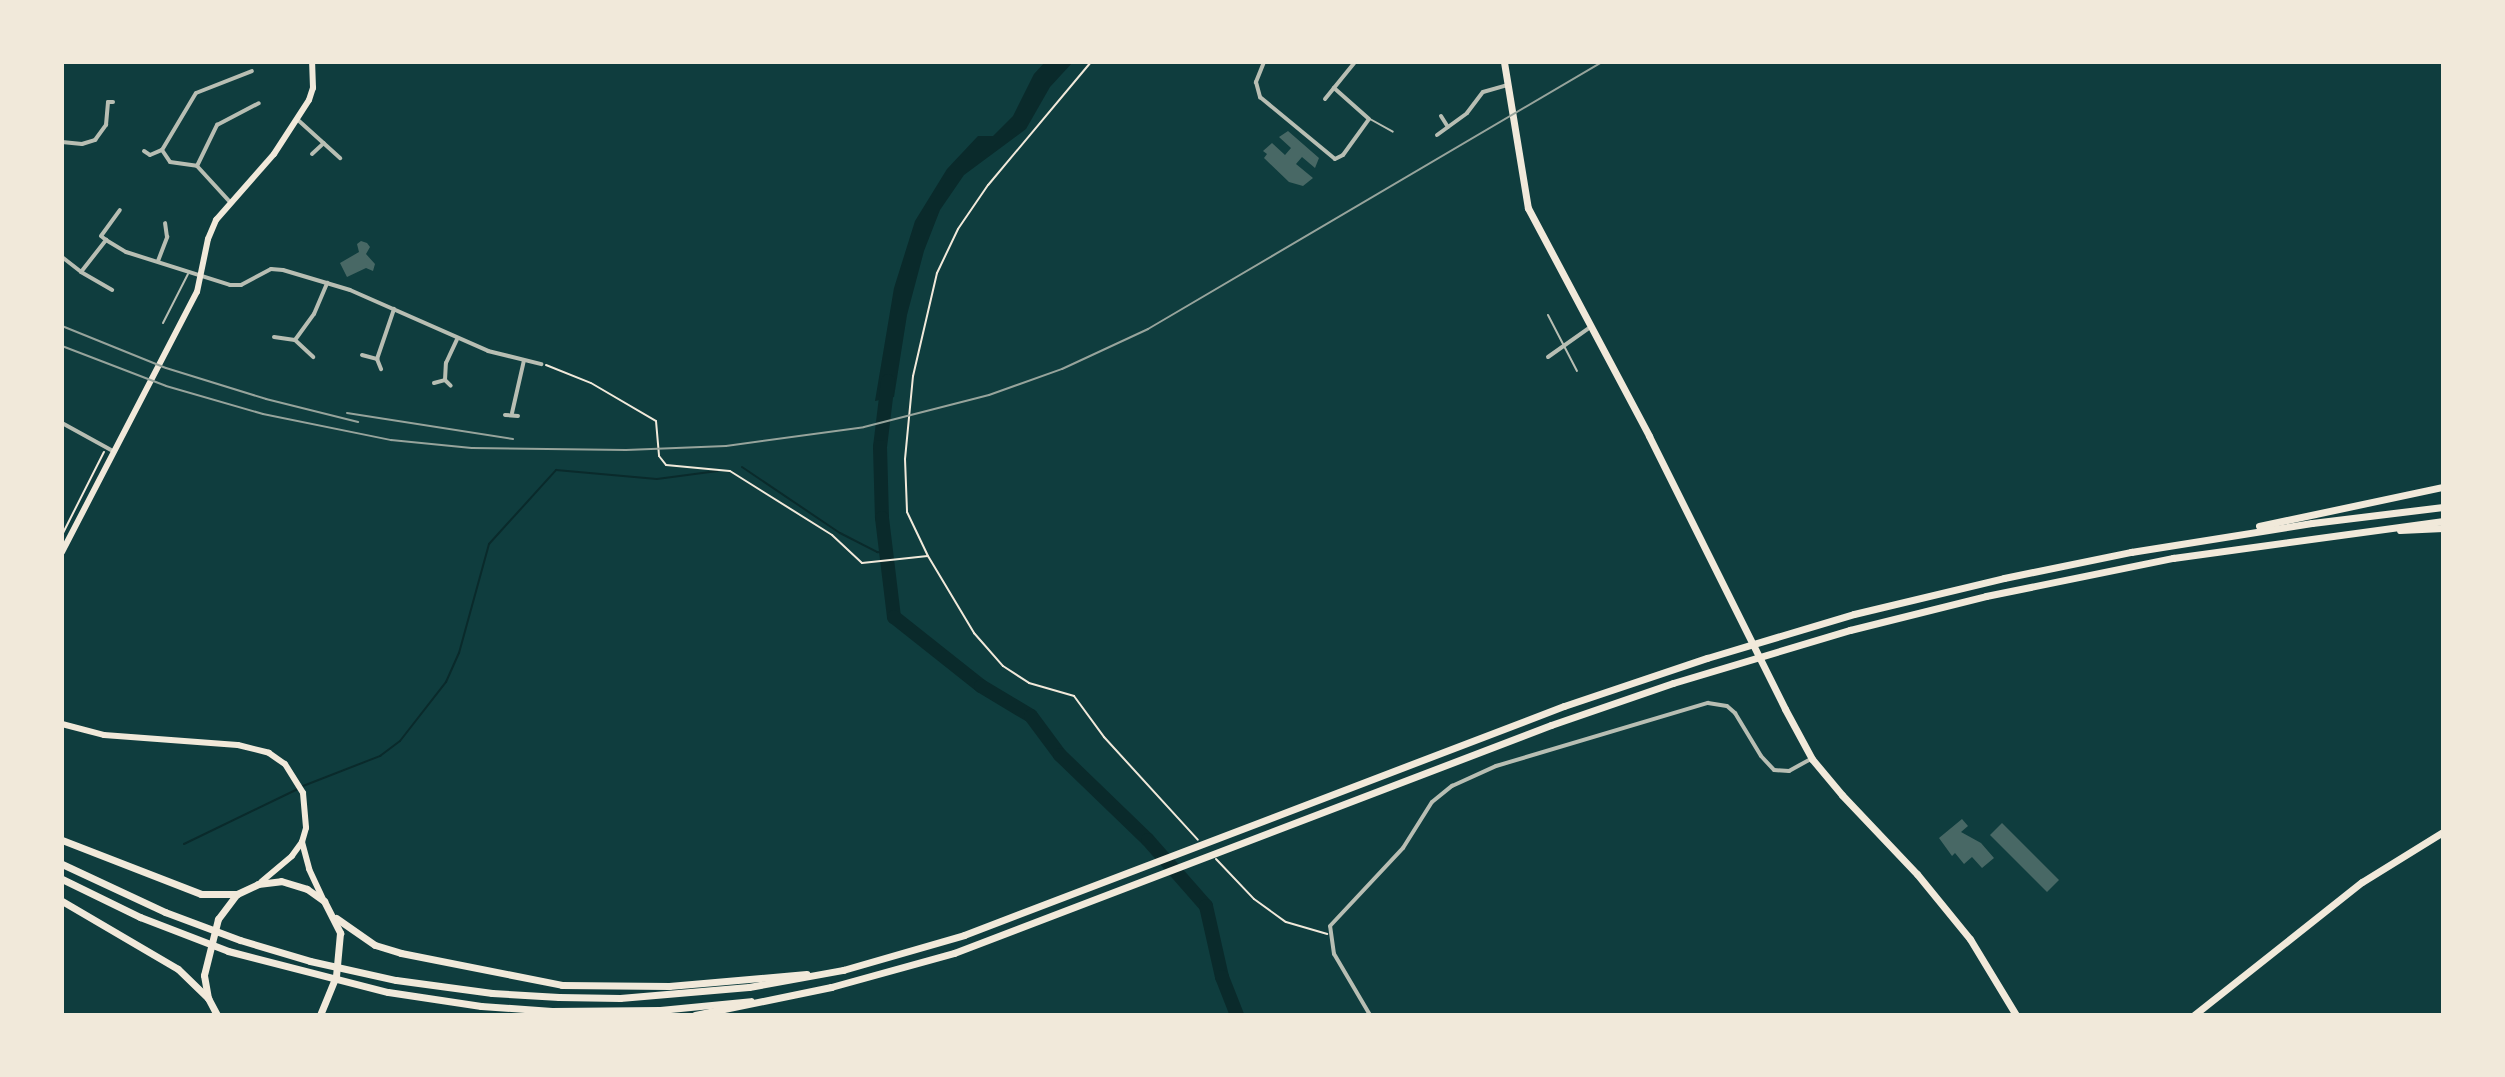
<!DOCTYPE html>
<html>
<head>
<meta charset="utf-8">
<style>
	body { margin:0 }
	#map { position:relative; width:2505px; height:1077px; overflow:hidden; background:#0f3d3e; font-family:Spectral,serif }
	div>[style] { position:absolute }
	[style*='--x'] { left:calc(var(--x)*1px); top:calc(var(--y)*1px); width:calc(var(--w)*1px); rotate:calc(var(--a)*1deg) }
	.water>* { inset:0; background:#0a2a2b }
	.stream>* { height:2px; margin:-1px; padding:0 1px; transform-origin:1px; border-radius:1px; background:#0a2a2b }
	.river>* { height:14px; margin:-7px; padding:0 7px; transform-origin:7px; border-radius:7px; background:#0a2a2b }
	.building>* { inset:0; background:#486865 }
	.path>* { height:2px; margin:-1px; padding:0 1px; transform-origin:1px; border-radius:1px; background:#f1e9da }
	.service>* { height:2px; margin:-1px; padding:0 1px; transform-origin:1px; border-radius:1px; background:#b8beb3 }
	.minor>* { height:4px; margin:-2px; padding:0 2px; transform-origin:2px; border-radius:2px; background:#b8beb3 }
	.secondary>* { height:6px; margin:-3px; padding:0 3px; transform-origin:3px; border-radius:3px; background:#f1e9da }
	.primary>* { height:7px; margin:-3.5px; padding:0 3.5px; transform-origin:3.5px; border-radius:3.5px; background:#f1e9da }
	.trunk>* { height:7px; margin:-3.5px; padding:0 3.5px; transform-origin:3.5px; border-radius:3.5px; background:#f1e9da }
	.rail>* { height:2px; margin:-1px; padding:0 1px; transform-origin:1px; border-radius:1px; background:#97a49c }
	span { translate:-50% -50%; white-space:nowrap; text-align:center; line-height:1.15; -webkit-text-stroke:6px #f1e9da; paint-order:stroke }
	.frame { position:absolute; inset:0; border:64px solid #f1e9da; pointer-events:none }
</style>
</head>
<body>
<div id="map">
	<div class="water">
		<i style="clip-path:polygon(1045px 62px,1073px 62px,1050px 87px,1026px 129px,964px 175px,940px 210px,924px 251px,907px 315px,894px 397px,875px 401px,894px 288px,915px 221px,947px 169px,978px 136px,993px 136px,1013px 116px,1034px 74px)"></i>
	</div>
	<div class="stream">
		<i style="--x:742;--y:467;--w:118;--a:34"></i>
		<i style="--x:840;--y:533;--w:42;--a:27.2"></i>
		<i style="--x:877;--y:552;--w:9;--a:6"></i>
		<i style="--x:303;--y:786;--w:83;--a:-21.3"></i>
		<i style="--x:380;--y:756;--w:25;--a:-37"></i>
		<i style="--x:400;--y:741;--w:75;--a:-52.1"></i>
		<i style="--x:446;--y:682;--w:32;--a:-66"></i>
		<i style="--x:459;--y:653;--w:113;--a:-74.6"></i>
		<i style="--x:489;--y:544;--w:100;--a:-47.8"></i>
		<i style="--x:556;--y:470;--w:101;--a:5.1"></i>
		<i style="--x:657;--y:479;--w:61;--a:-7.6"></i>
		<i style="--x:184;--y:844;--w:127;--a:-25.8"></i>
	</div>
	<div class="river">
		<i style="--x:888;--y:381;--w:66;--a:96.9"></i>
		<i style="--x:880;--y:447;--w:71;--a:88.4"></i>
		<i style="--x:882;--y:518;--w:100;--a:83.1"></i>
		<i style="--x:894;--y:617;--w:111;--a:38.4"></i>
		<i style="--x:981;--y:686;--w:58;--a:31"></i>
		<i style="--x:1031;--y:716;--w:49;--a:53.4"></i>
		<i style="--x:1060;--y:755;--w:122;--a:44"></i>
		<i style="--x:1148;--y:840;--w:88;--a:48.7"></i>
		<i style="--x:1206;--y:906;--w:73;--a:77.3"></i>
		<i style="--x:1222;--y:977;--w:41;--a:68.5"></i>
	</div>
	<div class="building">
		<i style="clip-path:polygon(1288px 131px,1319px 158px,1315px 168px,1302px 157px,1296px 164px,1313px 178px,1303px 186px,1289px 182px,1264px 158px,1267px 154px,1263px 151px,1272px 143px,1285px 155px,1291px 148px,1279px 137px)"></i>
		<i style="clip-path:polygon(361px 241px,367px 243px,370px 247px,366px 254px,375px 264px,373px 271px,366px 268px,347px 277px,340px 263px,359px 252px,357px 244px)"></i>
		<i style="clip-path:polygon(1962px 819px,1968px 826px,1961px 832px,1981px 843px,1994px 858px,1982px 868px,1972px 857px,1964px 864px,1955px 853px,1952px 856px,1939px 838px)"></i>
		<i style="clip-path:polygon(2002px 823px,2059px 880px,2047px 892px,1990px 835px)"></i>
	</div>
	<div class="path">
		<i style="--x:1091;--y:62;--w:160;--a:129.9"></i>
		<i style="--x:988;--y:185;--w:53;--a:124.3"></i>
		<i style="--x:958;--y:229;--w:49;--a:115.5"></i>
		<i style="--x:937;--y:273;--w:106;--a:103.1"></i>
		<i style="--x:913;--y:376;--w:83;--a:95.5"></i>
		<i style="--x:905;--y:459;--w:53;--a:87.8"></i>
		<i style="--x:907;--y:512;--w:49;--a:64.5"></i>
		<i style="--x:928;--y:556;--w:90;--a:59.1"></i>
		<i style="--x:974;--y:633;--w:44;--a:48.7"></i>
		<i style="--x:1003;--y:666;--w:31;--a:33"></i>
		<i style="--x:1029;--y:683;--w:47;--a:16.1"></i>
		<i style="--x:1074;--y:696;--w:51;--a:53.8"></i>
		<i style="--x:1104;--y:737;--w:139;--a:47.6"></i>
		<i style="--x:546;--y:365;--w:48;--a:21.8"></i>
		<i style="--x:591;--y:383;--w:75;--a:30.3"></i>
		<i style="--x:656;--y:421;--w:35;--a:85"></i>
		<i style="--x:659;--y:456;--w:11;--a:52"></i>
		<i style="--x:666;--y:465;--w:64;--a:5.4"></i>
		<i style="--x:730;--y:471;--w:120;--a:32.1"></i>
		<i style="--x:832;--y:535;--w:41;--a:43"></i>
		<i style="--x:862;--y:563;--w:66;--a:-6.1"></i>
		<i style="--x:62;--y:535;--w:93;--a:-63.2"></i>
		<i style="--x:1216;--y:859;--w:55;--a:46.5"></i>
		<i style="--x:1254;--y:899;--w:39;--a:36"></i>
		<i style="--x:1286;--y:922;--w:43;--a:16.3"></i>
	</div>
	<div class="service">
		<i style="--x:1370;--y:119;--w:26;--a:29"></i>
		<i style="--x:1548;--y:315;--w:63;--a:62.6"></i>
		<i style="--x:163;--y:323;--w:55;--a:-63"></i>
	</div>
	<div class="minor">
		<i style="--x:1264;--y:62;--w:22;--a:112"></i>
		<i style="--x:1256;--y:82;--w:16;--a:75"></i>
		<i style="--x:1260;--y:97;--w:97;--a:39.6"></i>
		<i style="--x:1335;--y:159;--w:9;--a:-27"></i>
		<i style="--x:1343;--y:155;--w:44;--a:-54.2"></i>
		<i style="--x:1369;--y:119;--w:47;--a:-138.5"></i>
		<i style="--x:1325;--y:99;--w:48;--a:-51"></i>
		<i style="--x:1441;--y:116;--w:13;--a:58"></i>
		<i style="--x:298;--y:120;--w:57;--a:42.1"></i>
		<i style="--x:1437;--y:135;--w:37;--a:-36"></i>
		<i style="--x:1467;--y:113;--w:26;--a:-53"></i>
		<i style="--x:1483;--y:92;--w:26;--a:-16"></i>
		<i style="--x:62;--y:142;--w:20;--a:6"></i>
		<i style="--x:82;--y:144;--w:14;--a:-17"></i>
		<i style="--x:95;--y:140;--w:19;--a:-54"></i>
		<i style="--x:106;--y:125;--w:23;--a:-85"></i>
		<i style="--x:108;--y:102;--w:5;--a:0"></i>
		<i style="--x:162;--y:150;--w:66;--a:-59.2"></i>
		<i style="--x:196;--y:93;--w:60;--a:-21.4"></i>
		<i style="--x:144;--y:151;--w:7;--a:34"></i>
		<i style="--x:150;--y:155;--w:13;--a:-23"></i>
		<i style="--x:162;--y:150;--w:14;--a:56"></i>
		<i style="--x:170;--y:162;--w:27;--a:8"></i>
		<i style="--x:197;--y:166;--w:49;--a:47.5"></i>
		<i style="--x:312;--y:154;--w:16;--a:-43"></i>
		<i style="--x:197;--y:166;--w:46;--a:-64"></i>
		<i style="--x:217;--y:125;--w:47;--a:-27.6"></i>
		<i style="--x:106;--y:240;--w:6;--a:-141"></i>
		<i style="--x:101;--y:236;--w:32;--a:-54"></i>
		<i style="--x:62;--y:257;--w:24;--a:38"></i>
		<i style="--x:81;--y:272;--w:41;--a:-52"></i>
		<i style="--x:106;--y:240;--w:23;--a:31"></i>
		<i style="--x:126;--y:252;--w:109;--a:17.6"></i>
		<i style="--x:230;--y:285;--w:11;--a:0"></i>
		<i style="--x:241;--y:285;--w:34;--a:-28"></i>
		<i style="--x:271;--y:269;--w:12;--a:5"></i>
		<i style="--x:283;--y:270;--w:70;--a:16.6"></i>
		<i style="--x:350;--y:290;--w:151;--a:23.8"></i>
		<i style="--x:488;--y:351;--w:55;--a:13.8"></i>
		<i style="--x:158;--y:261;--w:26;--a:-69"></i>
		<i style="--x:167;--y:237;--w:14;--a:-98"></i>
		<i style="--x:81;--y:272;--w:36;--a:30"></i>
		<i style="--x:274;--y:337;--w:21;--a:8"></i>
		<i style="--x:295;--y:340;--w:25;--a:43"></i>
		<i style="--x:295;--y:340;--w:32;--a:-54"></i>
		<i style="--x:314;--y:314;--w:34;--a:-67"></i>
		<i style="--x:362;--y:355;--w:16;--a:15"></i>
		<i style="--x:377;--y:359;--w:11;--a:68"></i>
		<i style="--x:1548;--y:357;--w:50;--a:-35.3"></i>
		<i style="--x:377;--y:359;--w:53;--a:-71.2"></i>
		<i style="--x:445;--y:380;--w:17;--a:-87"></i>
		<i style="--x:446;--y:363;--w:26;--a:-65"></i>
		<i style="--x:434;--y:383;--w:11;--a:-15"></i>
		<i style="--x:445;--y:380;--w:8;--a:45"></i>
		<i style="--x:512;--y:413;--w:54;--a:-77.2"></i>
		<i style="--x:505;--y:415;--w:13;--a:4"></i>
		<i style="--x:62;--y:423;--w:58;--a:28.8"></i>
		<i style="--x:1370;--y:1015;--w:71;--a:-120.5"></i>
		<i style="--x:1334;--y:954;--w:28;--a:-98"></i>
		<i style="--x:1330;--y:926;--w:107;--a:-46.9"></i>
		<i style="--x:1403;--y:848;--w:54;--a:-57.8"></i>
		<i style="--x:1432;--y:802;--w:26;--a:-39"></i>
		<i style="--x:1452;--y:786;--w:48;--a:-24.4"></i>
		<i style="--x:1496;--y:766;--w:221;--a:-16.6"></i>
		<i style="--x:1708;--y:703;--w:19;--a:9"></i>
		<i style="--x:1727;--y:706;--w:11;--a:41"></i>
		<i style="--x:1735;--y:713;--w:50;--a:58.8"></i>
		<i style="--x:1761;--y:756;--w:19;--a:47"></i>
		<i style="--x:1774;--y:770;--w:15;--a:4"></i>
		<i style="--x:1789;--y:771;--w:25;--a:-29"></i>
	</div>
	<div class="secondary">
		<i style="--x:62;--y:552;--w:293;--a:-62.6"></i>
		<i style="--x:197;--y:292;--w:54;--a:-78.3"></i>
		<i style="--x:208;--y:239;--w:21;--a:-67"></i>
		<i style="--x:216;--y:220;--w:88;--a:-48.7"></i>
		<i style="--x:274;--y:154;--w:64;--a:-57.1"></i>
		<i style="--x:309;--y:100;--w:13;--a:-72"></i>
		<i style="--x:313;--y:88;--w:26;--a:-92"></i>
		<i style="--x:62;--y:724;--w:43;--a:14.7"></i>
		<i style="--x:104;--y:735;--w:134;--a:4.3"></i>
		<i style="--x:238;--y:745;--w:32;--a:14"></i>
		<i style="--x:269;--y:753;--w:19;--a:35"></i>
		<i style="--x:285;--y:764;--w:34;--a:58"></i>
		<i style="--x:303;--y:793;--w:35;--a:85"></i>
		<i style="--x:306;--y:828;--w:15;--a:106"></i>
		<i style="--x:302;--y:842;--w:17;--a:126"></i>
		<i style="--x:292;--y:856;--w:40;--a:140"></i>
		<i style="--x:302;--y:842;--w:28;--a:75"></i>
		<i style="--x:309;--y:869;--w:35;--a:65"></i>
	</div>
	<div class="primary">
		<i style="--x:1504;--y:62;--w:148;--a:80.7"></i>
		<i style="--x:1528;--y:208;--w:258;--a:62"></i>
		<i style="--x:1649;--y:436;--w:305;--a:63.5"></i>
		<i style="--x:1785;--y:709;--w:57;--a:61.6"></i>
		<i style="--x:1812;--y:759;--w:47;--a:50.2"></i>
		<i style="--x:1842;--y:795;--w:109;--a:46.5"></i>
		<i style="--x:1917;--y:874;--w:84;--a:50.8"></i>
		<i style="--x:1970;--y:939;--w:89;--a:58.8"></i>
		<i style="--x:62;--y:840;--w:149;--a:21.2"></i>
		<i style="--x:201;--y:894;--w:36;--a:0"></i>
		<i style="--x:62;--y:901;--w:134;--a:30.4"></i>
		<i style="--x:178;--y:969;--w:42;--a:44"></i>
		<i style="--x:2194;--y:1015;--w:214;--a:-38.4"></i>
		<i style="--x:2362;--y:882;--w:95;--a:-31.7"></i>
	</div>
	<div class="trunk">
		<i style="--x:2259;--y:526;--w:188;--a:-12"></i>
		<i style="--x:2400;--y:530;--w:43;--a:-2.7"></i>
		<i style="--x:62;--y:864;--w:114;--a:25"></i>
		<i style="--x:165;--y:912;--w:80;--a:20.5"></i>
		<i style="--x:240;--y:940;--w:73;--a:16.7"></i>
		<i style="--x:310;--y:961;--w:88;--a:12.5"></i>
		<i style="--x:396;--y:980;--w:97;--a:7.7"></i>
		<i style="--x:492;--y:993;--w:67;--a:3.4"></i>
		<i style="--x:559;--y:997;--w:61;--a:0.9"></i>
		<i style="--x:620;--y:998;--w:129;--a:-4.9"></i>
		<i style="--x:749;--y:987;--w:96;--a:-10.3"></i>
		<i style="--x:843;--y:970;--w:126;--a:-16.1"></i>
		<i style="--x:964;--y:935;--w:642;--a:-20.89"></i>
		<i style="--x:1564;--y:706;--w:151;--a:-18.6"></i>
		<i style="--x:1707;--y:658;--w:153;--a:-16.7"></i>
		<i style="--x:1854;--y:614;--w:154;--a:-13.5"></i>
		<i style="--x:2004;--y:578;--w:130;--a:-11.6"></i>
		<i style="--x:2131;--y:552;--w:183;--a:-9.1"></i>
		<i style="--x:2312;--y:523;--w:132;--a:-7"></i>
		<i style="--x:62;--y:879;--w:87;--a:26"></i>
		<i style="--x:140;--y:917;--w:94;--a:21.1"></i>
		<i style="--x:228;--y:951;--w:165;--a:14.4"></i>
		<i style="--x:388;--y:992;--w:94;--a:8.6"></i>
		<i style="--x:481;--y:1006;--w:71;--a:4"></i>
		<i style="--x:552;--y:1011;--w:108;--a:-0.5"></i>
		<i style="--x:660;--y:1010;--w:91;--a:-5.6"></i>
		<i style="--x:336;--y:918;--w:47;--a:34.7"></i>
		<i style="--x:375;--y:945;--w:27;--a:17"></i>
		<i style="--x:401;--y:953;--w:164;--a:11.2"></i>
		<i style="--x:562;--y:985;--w:107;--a:0.5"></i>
		<i style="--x:669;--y:986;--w:138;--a:-5"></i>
		<i style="--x:217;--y:1015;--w:19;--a:-118"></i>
		<i style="--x:208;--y:998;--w:23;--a:-100"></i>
		<i style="--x:204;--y:975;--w:58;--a:-76"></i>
		<i style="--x:218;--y:919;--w:31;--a:-53"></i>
		<i style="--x:237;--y:894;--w:23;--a:-25"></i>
		<i style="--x:258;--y:884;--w:23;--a:-7"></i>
		<i style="--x:281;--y:881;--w:27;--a:17"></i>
		<i style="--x:307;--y:889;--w:21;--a:35"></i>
		<i style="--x:324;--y:901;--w:36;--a:63"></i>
		<i style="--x:340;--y:933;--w:43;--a:95.3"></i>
		<i style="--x:336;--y:976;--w:42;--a:112.3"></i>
		<i style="--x:695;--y:1015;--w:139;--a:-11.6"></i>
		<i style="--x:831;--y:987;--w:128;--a:-15.5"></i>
		<i style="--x:954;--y:953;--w:639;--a:-20.9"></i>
		<i style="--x:1551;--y:725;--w:129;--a:-19"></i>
		<i style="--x:1673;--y:683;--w:185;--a:-16.7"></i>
		<i style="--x:1850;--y:630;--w:140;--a:-14"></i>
		<i style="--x:1986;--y:596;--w:191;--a:-11.5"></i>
		<i style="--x:2173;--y:558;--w:273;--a:-7.8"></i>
	</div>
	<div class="rail">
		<i style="--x:62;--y:326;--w:112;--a:22"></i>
		<i style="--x:166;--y:368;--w:105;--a:17.2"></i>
		<i style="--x:266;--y:399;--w:95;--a:14"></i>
		<i style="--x:62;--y:346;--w:111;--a:21"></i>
		<i style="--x:166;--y:386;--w:101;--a:16.1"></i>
		<i style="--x:263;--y:414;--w:131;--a:11.5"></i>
		<i style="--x:391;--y:440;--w:81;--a:5.6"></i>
		<i style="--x:472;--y:448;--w:154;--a:0.7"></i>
		<i style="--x:626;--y:450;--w:100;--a:-2.3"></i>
		<i style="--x:726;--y:446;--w:139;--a:-7.8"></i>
		<i style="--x:864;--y:427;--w:129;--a:-14.4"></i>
		<i style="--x:989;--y:395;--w:77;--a:-19.6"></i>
		<i style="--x:1062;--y:369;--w:95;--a:-24.9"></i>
		<i style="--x:1148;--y:329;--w:527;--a:-30.46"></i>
		<i style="--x:347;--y:413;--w:168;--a:8.9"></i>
	</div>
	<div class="frame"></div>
</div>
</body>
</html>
